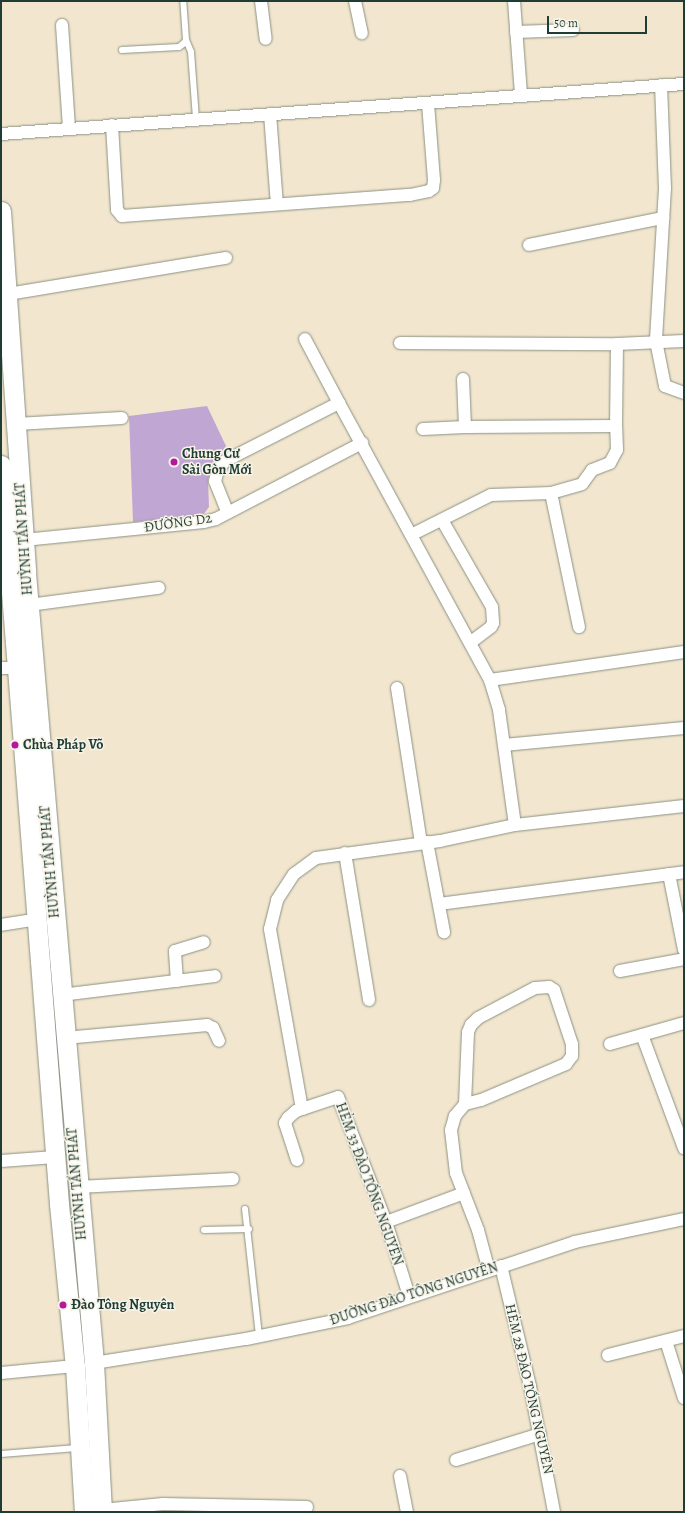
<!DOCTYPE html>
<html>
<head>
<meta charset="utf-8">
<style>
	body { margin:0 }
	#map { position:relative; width:685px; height:1513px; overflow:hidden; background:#f3e6cf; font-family:Alegreya,serif }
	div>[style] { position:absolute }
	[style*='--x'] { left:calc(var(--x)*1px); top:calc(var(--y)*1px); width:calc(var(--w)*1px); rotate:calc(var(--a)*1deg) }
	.building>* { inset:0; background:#c0a6d3 }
	.roads { filter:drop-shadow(0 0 1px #899282) drop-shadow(0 0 1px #899282) }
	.service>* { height:6px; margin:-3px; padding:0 3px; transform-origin:3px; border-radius:3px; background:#fff }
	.minor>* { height:12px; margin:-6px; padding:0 6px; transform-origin:6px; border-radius:6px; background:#fff }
	.primary>* { height:19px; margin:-9.5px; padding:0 9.5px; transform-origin:9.5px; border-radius:9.5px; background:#fff }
	.dots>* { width:11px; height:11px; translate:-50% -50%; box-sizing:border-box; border:2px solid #f7f3e8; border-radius:50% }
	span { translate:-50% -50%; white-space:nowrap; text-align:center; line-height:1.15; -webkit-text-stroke:3px #f7f3e8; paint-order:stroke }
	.poi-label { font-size:14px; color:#1f3d34; font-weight:700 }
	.left { translate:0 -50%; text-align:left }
	.street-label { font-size:14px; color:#1f3d34 }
	.frame { position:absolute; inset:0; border:2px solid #1f3d34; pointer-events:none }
	.scale { position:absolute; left:547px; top:16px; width:100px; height:18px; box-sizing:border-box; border:2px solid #1f3d34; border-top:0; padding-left:5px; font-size:12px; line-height:14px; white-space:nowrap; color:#1f3d34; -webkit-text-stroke:3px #f7f3e8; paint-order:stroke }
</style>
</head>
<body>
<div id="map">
	<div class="building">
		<i style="clip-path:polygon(207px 406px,226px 446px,211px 468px,208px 480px,209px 507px,203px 515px,133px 522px,129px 416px)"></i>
	</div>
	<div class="roads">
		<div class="service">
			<i style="--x:186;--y:40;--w:13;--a:67"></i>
			<i style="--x:191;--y:52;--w:67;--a:85.7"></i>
			<i style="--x:122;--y:50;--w:57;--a:-3"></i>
			<i style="--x:179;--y:47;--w:5;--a:-37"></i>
			<i style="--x:183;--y:44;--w:5;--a:-53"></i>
			<i style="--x:186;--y:40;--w:39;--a:-94"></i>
			<i style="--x:245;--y:1209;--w:128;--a:83.7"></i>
			<i style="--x:204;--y:1230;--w:45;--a:-1.3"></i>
			<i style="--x:1;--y:1454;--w:76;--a:-4.5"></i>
		</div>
		<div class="minor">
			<i style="--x:261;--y:1;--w:38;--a:83"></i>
			<i style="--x:355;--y:1;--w:33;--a:78"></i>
			<i style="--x:514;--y:1;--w:94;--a:85.7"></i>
			<i style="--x:62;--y:25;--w:103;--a:86.1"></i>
			<i style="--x:516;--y:32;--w:57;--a:-2"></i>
			<i style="--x:661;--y:85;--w:103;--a:87.8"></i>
			<i style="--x:665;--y:188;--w:153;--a:93.4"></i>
			<i style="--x:656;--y:341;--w:46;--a:78.7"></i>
			<i style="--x:665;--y:386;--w:20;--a:20"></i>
			<i style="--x:270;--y:114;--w:90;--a:85.6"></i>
			<i style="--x:112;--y:125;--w:85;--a:86.6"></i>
			<i style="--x:117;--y:210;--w:8;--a:50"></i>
			<i style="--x:122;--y:216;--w:289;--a:-4.2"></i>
			<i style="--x:410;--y:195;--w:19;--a:-12"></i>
			<i style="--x:429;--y:191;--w:5;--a:-37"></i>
			<i style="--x:433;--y:188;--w:8;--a:-83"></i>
			<i style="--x:434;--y:180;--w:76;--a:-94.5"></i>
			<i style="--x:1;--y:134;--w:685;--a:-4.19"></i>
			<i style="--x:529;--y:245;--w:137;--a:-11.4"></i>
			<i style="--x:8;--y:294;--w:221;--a:-9.4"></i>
			<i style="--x:305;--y:339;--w:72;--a:62"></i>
			<i style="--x:400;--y:343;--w:217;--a:0.3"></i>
			<i style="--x:617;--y:344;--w:67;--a:-2.6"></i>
			<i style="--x:463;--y:379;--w:48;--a:87.6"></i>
			<i style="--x:465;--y:427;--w:151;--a:-0.4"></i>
			<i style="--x:616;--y:426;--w:82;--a:-89.3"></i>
			<i style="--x:16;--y:424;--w:106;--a:-3.2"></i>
			<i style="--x:423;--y:429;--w:42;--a:-2.7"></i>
			<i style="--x:551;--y:493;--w:32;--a:-16"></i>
			<i style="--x:582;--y:484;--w:17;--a:-54"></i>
			<i style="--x:592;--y:470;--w:19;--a:-21"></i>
			<i style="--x:610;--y:463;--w:15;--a:-62"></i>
			<i style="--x:617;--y:450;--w:24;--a:-92"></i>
			<i style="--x:227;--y:511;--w:32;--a:-112"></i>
			<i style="--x:215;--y:481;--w:11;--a:-75"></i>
			<i style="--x:218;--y:470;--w:11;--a:-52"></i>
			<i style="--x:225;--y:461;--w:128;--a:-27"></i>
			<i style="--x:339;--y:403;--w:315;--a:61.4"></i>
			<i style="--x:490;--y:680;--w:31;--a:73"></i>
			<i style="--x:499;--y:710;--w:116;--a:82.1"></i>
			<i style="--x:442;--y:520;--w:100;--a:60.1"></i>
			<i style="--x:492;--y:607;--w:16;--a:86"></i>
			<i style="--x:493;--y:623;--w:4;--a:117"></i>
			<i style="--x:491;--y:627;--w:26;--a:143"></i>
			<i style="--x:411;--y:535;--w:89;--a:-26.6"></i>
			<i style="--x:491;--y:495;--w:60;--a:-1.9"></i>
			<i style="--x:551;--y:493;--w:137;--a:78.2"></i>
			<i style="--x:24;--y:540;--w:181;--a:-5.7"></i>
			<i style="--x:204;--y:522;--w:12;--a:-14"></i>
			<i style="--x:216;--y:519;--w:165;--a:-27.5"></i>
			<i style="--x:29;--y:605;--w:131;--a:-7.5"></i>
			<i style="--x:1;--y:668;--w:15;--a:0"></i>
			<i style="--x:490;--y:680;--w:196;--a:-8.2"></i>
			<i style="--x:397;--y:688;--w:157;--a:81.2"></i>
			<i style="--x:504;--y:745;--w:181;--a:-5.4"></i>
			<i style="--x:427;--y:842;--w:92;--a:79.3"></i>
			<i style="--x:345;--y:853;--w:149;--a:80.7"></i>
			<i style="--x:669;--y:874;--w:77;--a:78.8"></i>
			<i style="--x:439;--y:904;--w:247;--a:-7.4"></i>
			<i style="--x:1;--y:925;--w:36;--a:-9"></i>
			<i style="--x:620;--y:971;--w:65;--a:-10.6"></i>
			<i style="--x:177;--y:981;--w:30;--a:-94"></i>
			<i style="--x:175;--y:951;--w:30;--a:-17"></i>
			<i style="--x:61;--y:995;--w:155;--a:-7"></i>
			<i style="--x:642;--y:1035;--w:121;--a:69.6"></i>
			<i style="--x:65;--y:1038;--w:143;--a:-5.2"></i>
			<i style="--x:207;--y:1025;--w:7;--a:27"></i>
			<i style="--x:213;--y:1028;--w:14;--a:65"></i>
			<i style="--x:610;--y:1044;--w:77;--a:-15.8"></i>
			<i style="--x:465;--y:1104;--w:72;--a:-87.6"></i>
			<i style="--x:468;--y:1032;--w:8;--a:-67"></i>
			<i style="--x:471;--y:1025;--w:10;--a:-45"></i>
			<i style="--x:478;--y:1018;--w:64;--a:-27.8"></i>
			<i style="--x:535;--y:988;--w:14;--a:-4"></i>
			<i style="--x:549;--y:987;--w:6;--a:31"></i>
			<i style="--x:554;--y:990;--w:57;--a:71.6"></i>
			<i style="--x:572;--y:1044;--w:12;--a:90"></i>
			<i style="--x:572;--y:1056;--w:10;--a:127"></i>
			<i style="--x:566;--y:1064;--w:92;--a:157"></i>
			<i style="--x:481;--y:1100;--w:16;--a:166"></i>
			<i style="--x:465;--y:1104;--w:16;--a:130"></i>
			<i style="--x:455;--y:1116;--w:15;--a:106"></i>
			<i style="--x:451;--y:1130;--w:43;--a:83.4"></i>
			<i style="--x:456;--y:1173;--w:61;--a:68.9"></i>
			<i style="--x:478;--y:1230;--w:42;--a:75"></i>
			<i style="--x:302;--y:1109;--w:183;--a:-100.1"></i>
			<i style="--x:270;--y:929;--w:30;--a:-76"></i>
			<i style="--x:277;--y:900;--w:31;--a:-57"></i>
			<i style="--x:294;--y:874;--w:27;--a:-36"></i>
			<i style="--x:316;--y:858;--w:125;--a:-7.8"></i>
			<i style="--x:440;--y:841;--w:77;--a:-12"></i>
			<i style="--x:515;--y:825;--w:170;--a:-6.4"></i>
			<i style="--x:297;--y:1160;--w:39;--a:-108"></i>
			<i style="--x:285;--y:1123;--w:6;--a:-59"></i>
			<i style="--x:288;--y:1118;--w:11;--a:-41"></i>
			<i style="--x:296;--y:1111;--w:44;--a:-18.4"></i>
			<i style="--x:338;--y:1097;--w:134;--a:69"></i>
			<i style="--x:386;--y:1222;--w:77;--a:72.7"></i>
			<i style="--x:1;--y:1161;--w:54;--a:-4.2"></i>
			<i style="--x:78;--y:1187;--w:155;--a:-3"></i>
			<i style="--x:386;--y:1222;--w:83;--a:-20.4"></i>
			<i style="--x:501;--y:1266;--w:123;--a:76.4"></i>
			<i style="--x:530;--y:1386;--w:128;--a:79.2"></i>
			<i style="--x:666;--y:1341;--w:60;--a:72.5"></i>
			<i style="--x:608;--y:1355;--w:78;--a:-14"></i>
			<i style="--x:94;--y:1363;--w:154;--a:-9"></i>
			<i style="--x:246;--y:1339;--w:104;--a:-11.6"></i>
			<i style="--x:348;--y:1318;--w:239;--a:-18.5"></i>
			<i style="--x:575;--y:1242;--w:111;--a:-11.9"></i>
			<i style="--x:1;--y:1373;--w:74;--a:-5.4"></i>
			<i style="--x:456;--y:1460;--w:88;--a:-17.2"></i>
			<i style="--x:400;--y:1476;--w:37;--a:79"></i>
			<i style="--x:102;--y:1510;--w:61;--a:-5.6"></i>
			<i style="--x:163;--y:1504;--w:144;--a:1.2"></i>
		</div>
		<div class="primary">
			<i style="--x:1;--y:211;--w:363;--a:86"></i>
			<i style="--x:26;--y:573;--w:793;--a:85.08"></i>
			<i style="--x:94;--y:1363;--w:149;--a:86.9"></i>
			<i style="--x:1;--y:465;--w:741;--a:85.51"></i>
			<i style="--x:59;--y:1204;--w:163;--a:84.4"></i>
			<i style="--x:75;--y:1366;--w:146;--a:86.5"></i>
		</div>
	</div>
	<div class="dots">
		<i style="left:174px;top:462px;background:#b5179e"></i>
		<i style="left:15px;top:745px;background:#b5179e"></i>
		<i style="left:63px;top:1305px;background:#b5179e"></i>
	</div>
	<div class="poi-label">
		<span class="left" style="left:182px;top:462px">Chung Cư<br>Sài Gòn Mới</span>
		<span class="left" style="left:23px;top:745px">Chùa Pháp Võ</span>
		<span class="left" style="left:71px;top:1305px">Đào Tông Nguyên</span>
	</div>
	<div class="street-label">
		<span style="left:178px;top:523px;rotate:-8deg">ĐƯỜNG D2</span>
		<span style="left:24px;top:539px;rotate:-94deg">HUỲNH TẤN PHÁT</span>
		<span style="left:50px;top:862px;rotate:-95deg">HUỲNH TẤN PHÁT</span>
		<span style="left:77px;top:1184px;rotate:-95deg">HUỲNH TẤN PHÁT</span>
		<span style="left:369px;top:1184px;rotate:70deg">HẺM 33 ĐÀO TỐNG NGUYÊN</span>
		<span style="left:414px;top:1294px;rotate:-18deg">ĐƯỜNG ĐÀO TÔNG NGUYÊN</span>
		<span style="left:529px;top:1389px;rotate:77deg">HẺM 28 ĐÀO TỐNG NGUYÊN</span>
	</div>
	<div class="frame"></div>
	<div class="scale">50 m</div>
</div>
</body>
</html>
